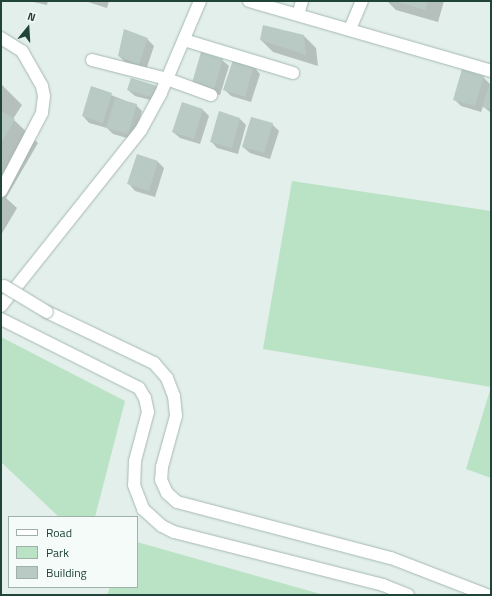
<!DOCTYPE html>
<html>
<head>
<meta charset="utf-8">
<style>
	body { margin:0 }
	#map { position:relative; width:492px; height:596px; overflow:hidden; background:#e3efea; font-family:"Titillium Web",sans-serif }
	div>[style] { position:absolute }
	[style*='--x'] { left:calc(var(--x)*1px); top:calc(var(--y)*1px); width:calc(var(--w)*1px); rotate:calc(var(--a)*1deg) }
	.green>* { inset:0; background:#bae2c5 }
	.shadow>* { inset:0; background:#0003 }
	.building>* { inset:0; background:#b8cac3 }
	.roads { filter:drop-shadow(0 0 1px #a5b8b2) drop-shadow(0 0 1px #a5b8b2) }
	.minor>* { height:12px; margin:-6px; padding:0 6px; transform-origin:6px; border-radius:6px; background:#fff }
	.bridges { filter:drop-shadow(0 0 1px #a5b8b2) drop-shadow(0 0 1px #a5b8b2) }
	.minor-bridge>* { height:12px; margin:-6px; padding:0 6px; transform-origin:6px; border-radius:6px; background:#fff }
	span { translate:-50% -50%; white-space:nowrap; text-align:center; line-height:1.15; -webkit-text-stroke:4px #f5fbf8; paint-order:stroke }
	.frame { position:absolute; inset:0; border:2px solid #20433a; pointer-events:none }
	.legend { position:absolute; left:8px; top:516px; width:130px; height:72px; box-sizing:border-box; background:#f5fbf8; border:1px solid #a0b1ac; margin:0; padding:5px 7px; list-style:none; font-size:12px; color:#20433a }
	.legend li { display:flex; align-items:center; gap:8px; height:20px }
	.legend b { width:20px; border:1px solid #a0b1ac }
	.north { position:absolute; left:8px; top:8px; width:40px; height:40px; -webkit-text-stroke:3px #f5fbf8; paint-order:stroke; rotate:18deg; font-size:11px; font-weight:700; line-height:16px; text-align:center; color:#20433a }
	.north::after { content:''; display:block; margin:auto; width:14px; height:18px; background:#20433a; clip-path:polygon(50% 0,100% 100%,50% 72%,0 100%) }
</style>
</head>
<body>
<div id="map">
	<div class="green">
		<i style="clip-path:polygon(292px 181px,491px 211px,491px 478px,466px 469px,491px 387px,263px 349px)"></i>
		<i style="clip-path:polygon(1px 337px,125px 401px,95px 517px,59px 517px,1px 462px)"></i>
		<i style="clip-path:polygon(137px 542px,324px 595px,107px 595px,110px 587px,137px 587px)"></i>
	</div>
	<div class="shadow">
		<i style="clip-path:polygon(28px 1px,48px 1px,47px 5px)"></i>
		<i style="clip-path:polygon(85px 1px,109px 1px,107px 8px)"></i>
		<i style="clip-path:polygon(387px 1px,444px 1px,438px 22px,396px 10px)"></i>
		<i style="clip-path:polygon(303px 35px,316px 48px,318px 66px,273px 52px,261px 40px)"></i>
		<i style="clip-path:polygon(147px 39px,154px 46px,146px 70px,126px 63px,119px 56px)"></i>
		<i style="clip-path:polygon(222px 60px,229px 66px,220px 95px,199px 89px)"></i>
		<i style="clip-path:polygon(254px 67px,260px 74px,251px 102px,231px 96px,225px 90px)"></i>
		<i style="clip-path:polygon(483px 77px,490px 84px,491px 82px,491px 113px,483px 106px,481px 112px,461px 106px,454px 99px)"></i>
		<i style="clip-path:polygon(131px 79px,157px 87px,163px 93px,158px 102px,135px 96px,128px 90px)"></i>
		<i style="clip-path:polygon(1px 84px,22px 105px,13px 119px,38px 143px,6px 198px,17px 208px,1px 235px)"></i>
		<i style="clip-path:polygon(91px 87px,136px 105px,142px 111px,134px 140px,113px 134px,107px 128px,89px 123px,83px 116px)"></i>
		<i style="clip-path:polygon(203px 110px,209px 116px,200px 144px,180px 138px,173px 132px)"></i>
		<i style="clip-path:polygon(240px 119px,246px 125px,238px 154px,217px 148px,211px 141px)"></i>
		<i style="clip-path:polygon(272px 124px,279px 131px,270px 159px,250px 153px,243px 147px)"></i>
		<i style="clip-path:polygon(158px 162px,164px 168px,155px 197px,135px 191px,129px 184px)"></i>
	</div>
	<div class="building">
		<i style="clip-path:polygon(395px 1px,428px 1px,425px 10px)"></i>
		<i style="clip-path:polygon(263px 25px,304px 35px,306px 55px,260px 40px)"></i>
		<i style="clip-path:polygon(124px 29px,148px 38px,139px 65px,118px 56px)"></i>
		<i style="clip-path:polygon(201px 52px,223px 59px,214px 89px,192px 83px)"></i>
		<i style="clip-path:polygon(233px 60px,254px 66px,245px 97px,223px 90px)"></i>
		<i style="clip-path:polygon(462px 69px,484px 76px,475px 106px,453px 100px)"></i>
		<i style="clip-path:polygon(131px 78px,157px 86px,151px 97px,127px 90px)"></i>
		<i style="clip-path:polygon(491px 80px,491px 109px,482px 107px)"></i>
		<i style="clip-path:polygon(91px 86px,112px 93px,103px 123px,82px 116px)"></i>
		<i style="clip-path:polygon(115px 98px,137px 104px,128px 134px,106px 128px)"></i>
		<i style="clip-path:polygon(182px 102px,203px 109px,194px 139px,172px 132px)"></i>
		<i style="clip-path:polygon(1px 111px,15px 119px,1px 144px)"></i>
		<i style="clip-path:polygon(219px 111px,240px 118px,232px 148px,210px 142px)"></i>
		<i style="clip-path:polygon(251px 117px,273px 123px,264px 153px,242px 147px)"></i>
		<i style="clip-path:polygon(137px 154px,158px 161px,149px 191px,127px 184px)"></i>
	</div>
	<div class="roads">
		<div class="minor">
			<i style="--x:249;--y:1;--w:252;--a:16.1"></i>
			<i style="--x:298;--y:15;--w:15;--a:-74"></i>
			<i style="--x:350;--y:29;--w:30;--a:-67"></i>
			<i style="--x:1;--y:38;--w:25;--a:32"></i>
			<i style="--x:22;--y:51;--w:40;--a:60.3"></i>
			<i style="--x:42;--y:86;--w:10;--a:79"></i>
			<i style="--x:44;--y:96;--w:17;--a:97"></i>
			<i style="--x:42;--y:113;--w:88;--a:117.7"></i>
			<i style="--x:184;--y:40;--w:114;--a:16.8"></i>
			<i style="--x:92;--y:60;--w:77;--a:14.2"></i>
			<i style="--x:167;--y:79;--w:47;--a:20"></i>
			<i style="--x:1;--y:306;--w:225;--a:-51.5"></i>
			<i style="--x:141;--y:130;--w:42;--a:-61.6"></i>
			<i style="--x:161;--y:93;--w:100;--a:-67"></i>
			<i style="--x:47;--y:312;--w:119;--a:25.5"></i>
			<i style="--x:154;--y:363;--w:20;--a:49"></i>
			<i style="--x:167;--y:378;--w:19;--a:69"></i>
			<i style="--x:174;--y:396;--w:20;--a:84"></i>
			<i style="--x:176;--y:416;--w:53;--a:105.4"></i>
			<i style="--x:162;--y:467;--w:13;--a:94"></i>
			<i style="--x:161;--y:480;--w:14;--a:65"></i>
			<i style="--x:167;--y:493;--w:13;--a:42"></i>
			<i style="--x:177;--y:502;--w:221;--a:14.7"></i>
			<i style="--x:391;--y:558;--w:103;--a:21.1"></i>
			<i style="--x:1;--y:319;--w:154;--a:26.6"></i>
			<i style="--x:139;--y:388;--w:12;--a:59"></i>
			<i style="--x:145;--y:398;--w:14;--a:78"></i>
			<i style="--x:148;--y:412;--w:51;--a:104.9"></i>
			<i style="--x:135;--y:461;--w:24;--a:92"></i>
			<i style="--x:134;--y:485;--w:26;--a:69"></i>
			<i style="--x:143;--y:509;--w:25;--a:42"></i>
			<i style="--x:162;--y:526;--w:13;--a:27"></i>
			<i style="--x:174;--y:532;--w:216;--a:14.2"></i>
			<i style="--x:383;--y:585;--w:27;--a:22"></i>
		</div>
	</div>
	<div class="bridges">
		<div class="minor-bridge">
			<i style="--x:4;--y:286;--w:50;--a:31.2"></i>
		</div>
	</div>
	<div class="frame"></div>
	<ul class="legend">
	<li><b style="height:5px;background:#fff"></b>Road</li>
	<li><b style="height:11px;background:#bae2c5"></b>Park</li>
	<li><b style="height:11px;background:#b8cac3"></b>Building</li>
	</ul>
	<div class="north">N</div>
</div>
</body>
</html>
